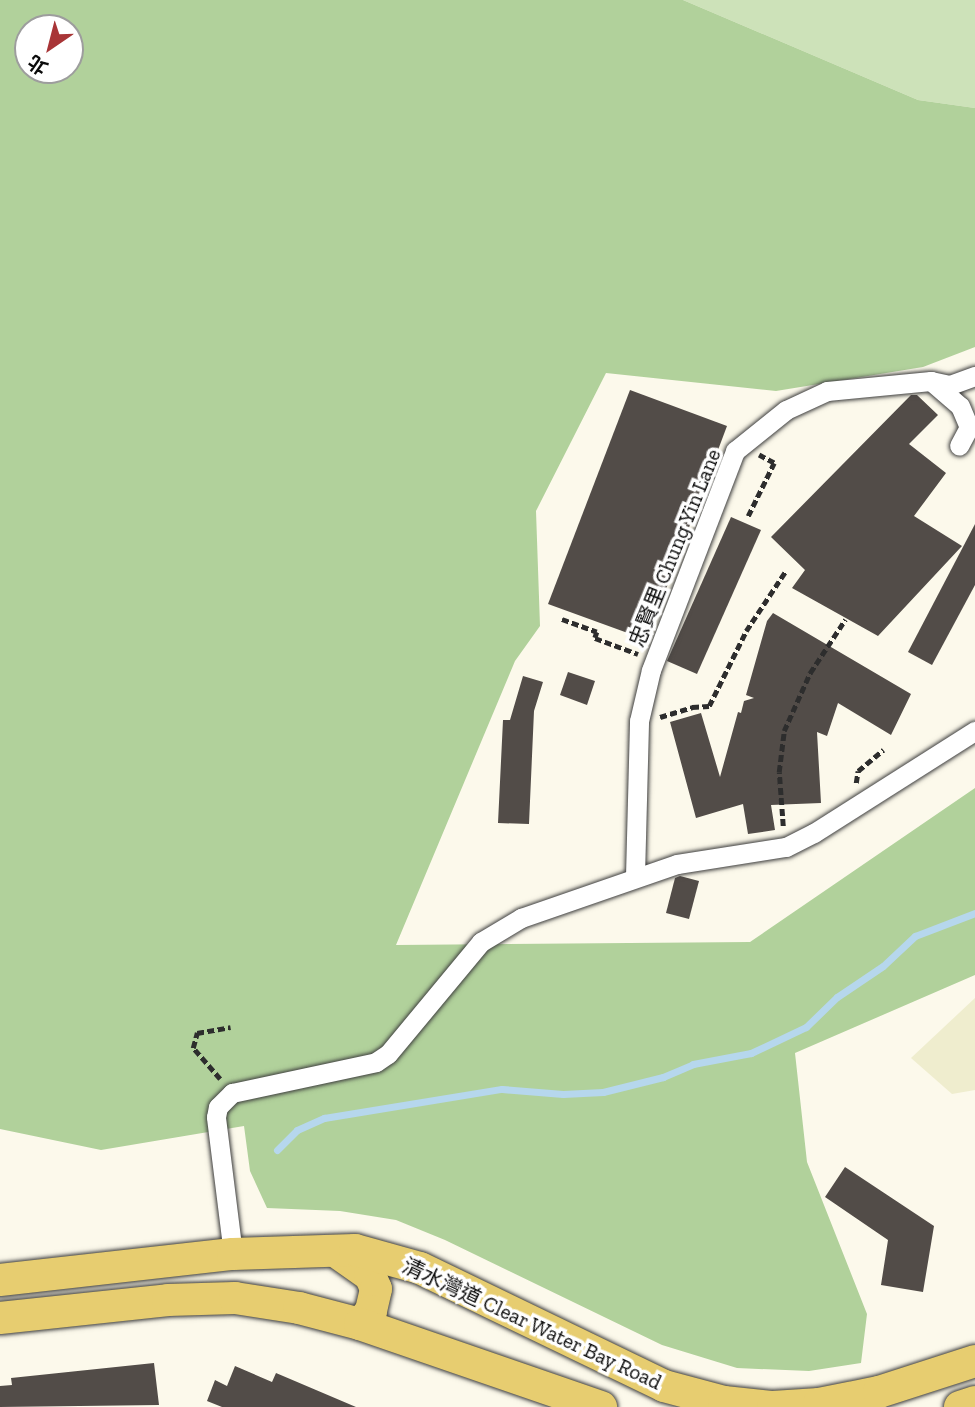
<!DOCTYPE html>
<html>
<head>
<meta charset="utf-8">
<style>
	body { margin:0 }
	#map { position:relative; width:975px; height:1407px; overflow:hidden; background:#fcf9eb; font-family:"Zilla Slab","Noto Sans TC",serif }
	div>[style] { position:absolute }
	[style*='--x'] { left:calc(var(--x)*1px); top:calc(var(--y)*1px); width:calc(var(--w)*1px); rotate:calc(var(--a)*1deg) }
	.farmland>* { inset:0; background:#efedce }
	.green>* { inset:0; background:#cde2b9 }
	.forest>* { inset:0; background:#b1d19b }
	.stream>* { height:7px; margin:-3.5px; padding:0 3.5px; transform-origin:3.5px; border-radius:3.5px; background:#b6d7ed }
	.building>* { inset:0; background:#524c48 }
	.path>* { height:4.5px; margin-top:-2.25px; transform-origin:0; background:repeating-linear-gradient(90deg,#2d2d2d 0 7px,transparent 0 10.5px) }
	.roads { filter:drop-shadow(0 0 2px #3e3e3e) drop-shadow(0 0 2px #3e3e3e) }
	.minor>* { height:19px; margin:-9.5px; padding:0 9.5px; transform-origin:9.5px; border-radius:9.5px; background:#fff }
	.primary>* { height:32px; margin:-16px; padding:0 16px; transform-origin:16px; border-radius:16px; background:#e7cd70 }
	span { translate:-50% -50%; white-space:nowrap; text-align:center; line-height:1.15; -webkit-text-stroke:7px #fff; paint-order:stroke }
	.street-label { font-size:21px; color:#0b0b0b }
	.north { position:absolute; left:14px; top:14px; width:70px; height:70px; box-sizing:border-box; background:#fff; border:2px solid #9d9d9d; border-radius:50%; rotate:215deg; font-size:19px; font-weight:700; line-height:28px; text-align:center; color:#0b0b0b }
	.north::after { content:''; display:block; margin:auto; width:24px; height:32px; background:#a83537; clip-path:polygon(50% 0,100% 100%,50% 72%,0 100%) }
</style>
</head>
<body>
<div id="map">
	<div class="farmland">
		<i style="clip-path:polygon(975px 998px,975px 1090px,952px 1094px,911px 1058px)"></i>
	</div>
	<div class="green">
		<i style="clip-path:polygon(683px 0,975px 0,975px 108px,918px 100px)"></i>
	</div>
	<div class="forest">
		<i style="clip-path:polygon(evenodd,0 0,683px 0,918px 100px,975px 108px,975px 347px,923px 367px,776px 391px,606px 373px,536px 511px,540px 626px,515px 661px,396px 945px,750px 942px,975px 788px,975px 975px,795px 1053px,807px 1162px,867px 1314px,861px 1363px,809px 1371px,737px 1368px,662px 1345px,445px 1240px,396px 1220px,340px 1211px,267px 1208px,250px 1171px,244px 1126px,101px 1150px,0 1129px,0 0,28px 28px,70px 28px,70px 70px,28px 70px,28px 28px)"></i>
	</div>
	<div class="stream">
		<i style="--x:277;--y:1150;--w:28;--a:-45"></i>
		<i style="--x:297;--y:1130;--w:30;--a:-24"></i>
		<i style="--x:324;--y:1118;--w:180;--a:-9.3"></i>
		<i style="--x:502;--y:1089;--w:61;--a:4.7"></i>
		<i style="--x:563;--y:1094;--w:40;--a:-2.9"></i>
		<i style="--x:603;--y:1092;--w:62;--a:-14"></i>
		<i style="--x:663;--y:1077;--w:33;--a:-23"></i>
		<i style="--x:693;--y:1064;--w:59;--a:-10.7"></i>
		<i style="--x:751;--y:1053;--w:61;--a:-25.3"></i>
		<i style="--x:806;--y:1027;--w:43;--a:-44.1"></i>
		<i style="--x:837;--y:997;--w:55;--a:-34"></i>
		<i style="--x:883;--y:966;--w:44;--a:-43.2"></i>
		<i style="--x:915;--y:936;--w:64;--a:-21"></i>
	</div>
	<div class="building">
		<i style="clip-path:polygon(630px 390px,727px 426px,647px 640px,548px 604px)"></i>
		<i style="clip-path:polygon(911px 395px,917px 395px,938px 415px,909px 444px,946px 473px,914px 516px,962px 546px,878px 636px,792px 588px,805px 570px,771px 537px)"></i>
		<i style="clip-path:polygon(731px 517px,761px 530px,697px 674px,667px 661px)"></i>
		<i style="clip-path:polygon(975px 524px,975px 585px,932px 665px,908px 652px)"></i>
		<i style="clip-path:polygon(773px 613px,911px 694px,891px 735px,838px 703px,827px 736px,817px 732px,821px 803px,771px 805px,775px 830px,748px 834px,743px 804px,696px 818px,670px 722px,701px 713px,720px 777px,738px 712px,741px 713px,744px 701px,754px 698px,746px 695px,767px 621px)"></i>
		<i style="clip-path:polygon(568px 672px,595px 681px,587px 705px,560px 695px)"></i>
		<i style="clip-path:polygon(523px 676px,543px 682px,534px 711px,529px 824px,498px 823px,503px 720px,510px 720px)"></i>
		<i style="clip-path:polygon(680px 876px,699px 881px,689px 919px,666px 913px,675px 878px)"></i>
		<i style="clip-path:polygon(845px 1167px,934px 1226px,923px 1292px,881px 1285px,888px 1240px,825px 1197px)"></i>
		<i style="clip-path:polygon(154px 1363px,159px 1405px,0 1407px,0 1386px,12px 1385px,11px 1378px)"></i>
		<i style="clip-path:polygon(235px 1366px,272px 1382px,276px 1373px,356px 1407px,222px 1407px,207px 1401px,215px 1380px,227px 1386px)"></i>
	</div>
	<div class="path">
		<i style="--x:748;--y:516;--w:59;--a:-63.9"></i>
		<i style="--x:774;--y:463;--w:17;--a:-152"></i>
		<i style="--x:562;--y:619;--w:37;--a:20"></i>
		<i style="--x:597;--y:632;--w:6;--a:108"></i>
		<i style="--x:595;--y:638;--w:46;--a:20.4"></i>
		<i style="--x:660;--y:717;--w:34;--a:-17"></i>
		<i style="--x:692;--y:707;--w:17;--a:-3"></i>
		<i style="--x:709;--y:706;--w:84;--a:-63.7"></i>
		<i style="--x:746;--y:631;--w:71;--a:-56.5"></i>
		<i style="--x:856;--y:783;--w:12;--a:-81"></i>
		<i style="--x:858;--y:771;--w:33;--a:-40"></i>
		<i style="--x:783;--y:826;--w:54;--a:-94.2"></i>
		<i style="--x:779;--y:772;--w:41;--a:-83"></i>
		<i style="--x:784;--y:731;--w:64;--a:-65.9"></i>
		<i style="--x:810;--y:673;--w:64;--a:-56.6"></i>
		<i style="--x:220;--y:1079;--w:41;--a:-131.1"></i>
		<i style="--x:193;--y:1048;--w:16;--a:-75"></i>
		<i style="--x:197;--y:1033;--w:34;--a:-10"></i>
	</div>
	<div class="roads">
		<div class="minor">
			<i style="--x:931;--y:381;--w:38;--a:41"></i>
			<i style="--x:960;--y:406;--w:23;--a:67"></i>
			<i style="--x:969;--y:427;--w:21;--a:118"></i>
			<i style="--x:635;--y:876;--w:155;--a:-88.5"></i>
			<i style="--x:639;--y:721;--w:52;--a:-76.8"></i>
			<i style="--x:651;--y:670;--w:235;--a:-69"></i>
			<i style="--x:735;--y:451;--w:65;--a:-38.8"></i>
			<i style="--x:786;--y:410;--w:45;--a:-24.9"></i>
			<i style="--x:827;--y:391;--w:104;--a:-5.5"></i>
			<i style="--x:931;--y:381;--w:19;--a:12"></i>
			<i style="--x:950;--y:385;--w:27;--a:-20"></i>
			<i style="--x:233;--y:1254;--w:138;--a:-97.1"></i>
			<i style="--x:216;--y:1117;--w:10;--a:-79"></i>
			<i style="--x:218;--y:1107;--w:20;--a:-45"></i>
			<i style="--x:232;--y:1093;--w:147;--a:-12.1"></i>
			<i style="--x:376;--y:1062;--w:14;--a:-34"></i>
			<i style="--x:388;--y:1054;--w:146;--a:-50.3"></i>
			<i style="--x:481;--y:942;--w:47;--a:-31"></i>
			<i style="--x:521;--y:918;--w:165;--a:-19.1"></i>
			<i style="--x:677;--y:864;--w:110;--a:-8.9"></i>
			<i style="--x:786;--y:847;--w:31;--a:-27"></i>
			<i style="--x:814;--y:833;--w:191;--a:-32.4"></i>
		</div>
		<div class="primary">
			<i style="--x:338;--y:1253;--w:39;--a:35"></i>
			<i style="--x:370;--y:1275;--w:15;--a:67"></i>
			<i style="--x:376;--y:1289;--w:23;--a:103"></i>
			<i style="--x:371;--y:1311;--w:17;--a:130"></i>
			<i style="--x:0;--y:1280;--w:234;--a:-6.4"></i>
			<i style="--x:233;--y:1254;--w:122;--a:-1.9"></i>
			<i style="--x:355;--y:1250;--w:67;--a:15.5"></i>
			<i style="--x:420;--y:1268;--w:271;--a:25.8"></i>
			<i style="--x:664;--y:1386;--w:62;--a:14.9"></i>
			<i style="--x:724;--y:1402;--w:47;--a:6.1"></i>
			<i style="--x:0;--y:1318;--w:169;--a:-6.1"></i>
			<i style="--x:168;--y:1300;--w:67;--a:-1.7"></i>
			<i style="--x:235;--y:1298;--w:65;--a:8.9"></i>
			<i style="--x:299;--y:1308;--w:63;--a:14.7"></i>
			<i style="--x:360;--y:1324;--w:255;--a:19"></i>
			<i style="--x:773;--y:1407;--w:46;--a:-3.7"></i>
			<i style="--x:819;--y:1404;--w:61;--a:-11.3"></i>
			<i style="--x:879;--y:1392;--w:101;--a:-17.9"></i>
			<i style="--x:960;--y:1407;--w:16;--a:-18"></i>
		</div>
	</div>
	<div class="street-label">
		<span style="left:675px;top:548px;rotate:-68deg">忠賢里 Chung Yin Lane</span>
		<span style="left:532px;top:1324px;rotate:25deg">清水灣道 Clear Water Bay Road</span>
	</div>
	<div class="north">北</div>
</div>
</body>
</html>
